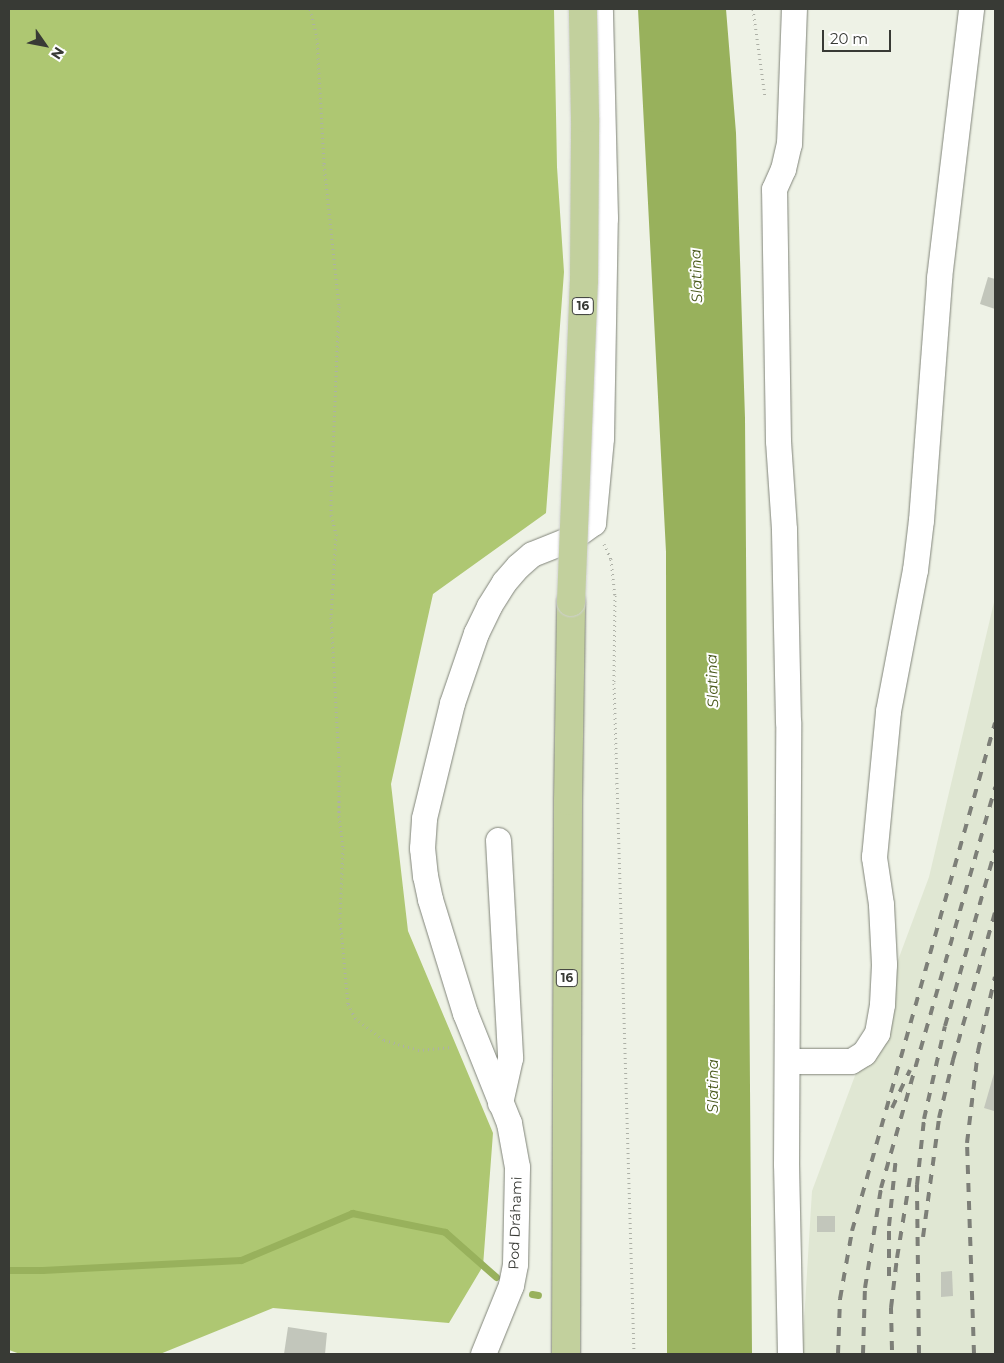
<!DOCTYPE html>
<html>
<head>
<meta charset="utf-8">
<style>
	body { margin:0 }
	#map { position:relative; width:1004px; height:1363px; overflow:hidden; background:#eef2e6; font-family:Montserrat,sans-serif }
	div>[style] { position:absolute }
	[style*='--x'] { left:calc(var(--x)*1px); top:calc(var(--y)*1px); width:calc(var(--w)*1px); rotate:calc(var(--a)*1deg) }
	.built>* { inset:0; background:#e0e7d3 }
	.forest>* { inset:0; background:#aec772 }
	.water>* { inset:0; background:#98b15c }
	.stream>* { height:7px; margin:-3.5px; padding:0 3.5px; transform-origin:3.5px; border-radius:3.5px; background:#98b15c }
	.building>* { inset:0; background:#c2c6bb }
	.path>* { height:3px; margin-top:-1.5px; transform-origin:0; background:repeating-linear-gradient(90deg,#adb0a6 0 1px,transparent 0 5px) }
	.roads { filter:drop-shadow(0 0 1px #808479) drop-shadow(0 0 1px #808479) }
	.minor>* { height:25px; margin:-12.5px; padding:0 12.5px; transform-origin:12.5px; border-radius:12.5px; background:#fff }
	.major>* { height:28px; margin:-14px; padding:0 14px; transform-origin:14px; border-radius:14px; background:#c2d09d }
	.rail>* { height:4px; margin-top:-2px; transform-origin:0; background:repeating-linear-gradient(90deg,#7d7f78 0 9px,transparent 0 18px) }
	.bridges { filter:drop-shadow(0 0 1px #cfd0cf) drop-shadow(0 0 1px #cfd0cf) }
	.major-bridge>* { height:28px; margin:-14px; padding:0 14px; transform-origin:14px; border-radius:14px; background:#c2d09d }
	span { translate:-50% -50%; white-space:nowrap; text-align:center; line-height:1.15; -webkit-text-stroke:4px #fff; paint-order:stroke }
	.shield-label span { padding:1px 4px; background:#fff; border:1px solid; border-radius:4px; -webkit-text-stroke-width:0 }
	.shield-label { font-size:12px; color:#383a35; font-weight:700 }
	.street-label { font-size:14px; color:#383a35 }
	.water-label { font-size:15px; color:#4a591d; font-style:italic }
	.frame { position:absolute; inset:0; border:10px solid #383a35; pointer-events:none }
	.north { position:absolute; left:20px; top:20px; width:50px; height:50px; -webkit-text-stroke:4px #fff; paint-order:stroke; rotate:123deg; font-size:14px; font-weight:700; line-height:20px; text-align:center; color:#383a35 }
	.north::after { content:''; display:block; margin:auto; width:18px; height:22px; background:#383a35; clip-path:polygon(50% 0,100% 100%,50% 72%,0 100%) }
	.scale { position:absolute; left:822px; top:30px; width:69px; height:22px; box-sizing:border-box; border:2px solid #383a35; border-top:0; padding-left:6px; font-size:15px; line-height:18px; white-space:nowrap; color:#383a35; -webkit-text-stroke:4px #fff; paint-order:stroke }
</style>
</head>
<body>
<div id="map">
	<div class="built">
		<i style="clip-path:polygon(995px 598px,995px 1354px,802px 1354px,812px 1191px,929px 877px)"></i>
	</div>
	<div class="forest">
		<i style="clip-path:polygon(9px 9px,554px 9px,557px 167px,564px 272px,546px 513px,433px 594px,391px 784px,408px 931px,493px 1133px,483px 1266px,449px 1323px,273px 1308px,160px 1354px,20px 1354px,9px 1350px)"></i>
	</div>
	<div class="water">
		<i style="clip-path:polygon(638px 9px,726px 9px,736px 133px,745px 418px,752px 1354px,667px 1354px,666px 552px)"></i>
	</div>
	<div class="stream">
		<i style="--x:9;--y:1270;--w:33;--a:0"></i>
		<i style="--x:42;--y:1270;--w:199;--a:-2.9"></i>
		<i style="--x:241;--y:1260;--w:121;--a:-22.9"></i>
		<i style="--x:352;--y:1213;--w:95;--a:11.5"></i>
		<i style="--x:445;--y:1232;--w:68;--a:41.4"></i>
		<i style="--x:532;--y:1294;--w:6;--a:9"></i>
	</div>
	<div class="building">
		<i style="clip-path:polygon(988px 277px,995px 279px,995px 309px,980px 304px)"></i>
		<i style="clip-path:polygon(995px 1070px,995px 1107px,994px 1111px,984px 1108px)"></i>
		<i style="clip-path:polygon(817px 1216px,835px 1216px,835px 1232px,817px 1232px)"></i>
		<i style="clip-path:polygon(952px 1271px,953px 1296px,941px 1297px,941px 1272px)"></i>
		<i style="clip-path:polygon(288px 1327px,327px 1333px,325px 1354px,284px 1354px)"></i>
	</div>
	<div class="path">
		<i style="--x:310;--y:9;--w:30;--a:76"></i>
		<i style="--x:317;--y:38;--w:126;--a:86.8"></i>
		<i style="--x:324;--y:164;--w:143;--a:84"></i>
		<i style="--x:339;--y:306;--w:189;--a:92.4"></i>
		<i style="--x:331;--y:495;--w:20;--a:90"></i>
		<i style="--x:331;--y:515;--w:20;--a:75"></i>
		<i style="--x:336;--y:534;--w:83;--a:93.4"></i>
		<i style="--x:331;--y:617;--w:144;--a:86.8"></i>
		<i style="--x:339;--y:761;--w:55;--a:90"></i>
		<i style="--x:339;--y:816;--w:32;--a:83"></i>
		<i style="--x:343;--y:848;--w:70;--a:92.5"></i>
		<i style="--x:340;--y:918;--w:86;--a:84.7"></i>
		<i style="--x:348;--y:1004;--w:16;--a:63"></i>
		<i style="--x:355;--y:1018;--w:36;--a:37"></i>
		<i style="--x:384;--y:1040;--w:35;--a:16"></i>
		<i style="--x:418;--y:1050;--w:35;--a:-5"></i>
		<i style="--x:753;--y:9;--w:89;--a:82.2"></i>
		<i style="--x:604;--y:544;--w:17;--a:65"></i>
		<i style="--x:611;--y:559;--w:36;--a:84"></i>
		<i style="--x:615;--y:595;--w:88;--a:90.7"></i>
		<i style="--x:614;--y:683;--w:671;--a:88.29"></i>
	</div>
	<div class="roads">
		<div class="minor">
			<i style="--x:498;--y:840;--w:218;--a:86.8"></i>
			<i style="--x:510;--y:1058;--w:46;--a:102.5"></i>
			<i style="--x:788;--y:1061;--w:63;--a:0"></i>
			<i style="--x:851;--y:1061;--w:15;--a:-32"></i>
			<i style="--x:864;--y:1053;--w:24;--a:-57"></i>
			<i style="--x:877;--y:1033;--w:29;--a:-80"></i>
			<i style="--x:882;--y:1004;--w:40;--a:-87.1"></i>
			<i style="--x:884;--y:964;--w:60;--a:-92.9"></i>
			<i style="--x:881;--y:904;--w:48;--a:-98.5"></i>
			<i style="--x:874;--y:857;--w:147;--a:-84.5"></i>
			<i style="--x:888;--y:711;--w:144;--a:-79.2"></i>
			<i style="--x:915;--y:570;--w:50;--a:-83.2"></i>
			<i style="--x:921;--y:520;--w:243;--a:-85.7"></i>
			<i style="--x:939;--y:278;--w:271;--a:-83.2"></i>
			<i style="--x:483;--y:1354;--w:74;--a:-67.9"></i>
			<i style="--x:511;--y:1285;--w:21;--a:-79"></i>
			<i style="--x:515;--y:1264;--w:97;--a:-88.8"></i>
			<i style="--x:517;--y:1167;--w:45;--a:-100.3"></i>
			<i style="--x:509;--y:1123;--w:118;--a:-111.8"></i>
			<i style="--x:465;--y:1013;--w:119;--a:-107.1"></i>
			<i style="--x:430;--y:899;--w:24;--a:-102"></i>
			<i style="--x:425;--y:876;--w:28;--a:-96"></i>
			<i style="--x:422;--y:848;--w:30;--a:-86"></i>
			<i style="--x:424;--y:818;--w:118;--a:-76.3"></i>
			<i style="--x:452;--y:703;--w:74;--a:-71.1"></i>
			<i style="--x:476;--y:633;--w:30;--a:-64"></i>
			<i style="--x:489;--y:606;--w:28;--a:-58"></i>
			<i style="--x:504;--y:582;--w:21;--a:-49"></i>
			<i style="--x:518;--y:566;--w:18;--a:-41"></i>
			<i style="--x:532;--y:554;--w:43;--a:-21.8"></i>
			<i style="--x:572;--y:538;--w:26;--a:-36"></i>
			<i style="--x:593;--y:523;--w:85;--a:-84.6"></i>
			<i style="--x:601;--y:438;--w:220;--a:-89"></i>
			<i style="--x:605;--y:218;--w:209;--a:-91.4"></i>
			<i style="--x:790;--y:1354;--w:190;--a:-91.2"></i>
			<i style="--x:786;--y:1164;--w:442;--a:-89.7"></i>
			<i style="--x:788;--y:722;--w:193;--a:-91.2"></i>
			<i style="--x:784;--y:529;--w:88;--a:-93.9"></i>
			<i style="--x:778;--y:441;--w:252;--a:-90.9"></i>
			<i style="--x:774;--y:189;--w:22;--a:-66"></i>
			<i style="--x:783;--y:169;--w:26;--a:-77"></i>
			<i style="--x:789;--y:144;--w:135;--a:-87.9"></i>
		</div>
		<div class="major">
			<i style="--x:566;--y:1354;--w:553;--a:-89.79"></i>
			<i style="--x:568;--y:801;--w:199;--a:-89.1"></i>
		</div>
	</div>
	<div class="rail">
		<i style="--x:892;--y:1108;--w:42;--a:-64.7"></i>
		<i style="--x:923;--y:1237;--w:120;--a:-82.3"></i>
		<i style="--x:939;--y:1118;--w:60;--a:-76.4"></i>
		<i style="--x:953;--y:1060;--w:153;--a:-74.1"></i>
		<i style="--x:889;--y:1276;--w:50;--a:-90"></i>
		<i style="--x:889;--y:1226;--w:69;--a:-84.2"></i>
		<i style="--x:892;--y:1350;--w:42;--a:-91.4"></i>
		<i style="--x:891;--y:1308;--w:50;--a:-83.2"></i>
		<i style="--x:897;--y:1258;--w:87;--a:-80.8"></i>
		<i style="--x:838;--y:1354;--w:55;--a:-87.9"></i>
		<i style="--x:840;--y:1299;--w:69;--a:-80"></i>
		<i style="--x:852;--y:1231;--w:528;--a:-74.28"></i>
		<i style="--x:863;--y:1354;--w:66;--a:-88.3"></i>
		<i style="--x:865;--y:1288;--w:101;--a:-80.9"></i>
		<i style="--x:881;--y:1188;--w:417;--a:-74.1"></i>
		<i style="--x:919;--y:1354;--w:169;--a:-90.7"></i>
		<i style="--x:917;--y:1185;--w:66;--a:-83.9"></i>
		<i style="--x:924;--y:1119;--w:95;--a:-77.3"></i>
		<i style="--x:945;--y:1026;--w:183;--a:-74.1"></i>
		<i style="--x:974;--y:1354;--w:211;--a:-91.9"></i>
		<i style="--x:967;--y:1143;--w:93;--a:-83.2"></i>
		<i style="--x:978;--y:1051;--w:76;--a:-77.1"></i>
	</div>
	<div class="bridges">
		<div class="major-bridge">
			<i style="--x:571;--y:602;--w:321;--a:-87.7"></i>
			<i style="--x:584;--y:281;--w:163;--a:-89.6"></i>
			<i style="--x:585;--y:118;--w:109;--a:-91.1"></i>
		</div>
	</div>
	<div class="shield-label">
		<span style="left:583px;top:306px">16</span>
		<span style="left:567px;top:978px">16</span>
	</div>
	<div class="street-label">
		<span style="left:515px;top:1223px;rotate:-88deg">Pod Dráhami</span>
	</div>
	<div class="water-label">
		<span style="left:696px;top:276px;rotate:-92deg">Slatina</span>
		<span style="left:712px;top:681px;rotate:-92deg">Slatina</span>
		<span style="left:713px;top:1086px;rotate:-90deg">Slatina</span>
	</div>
	<div class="frame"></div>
	<div class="north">N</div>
	<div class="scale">20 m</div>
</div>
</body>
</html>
